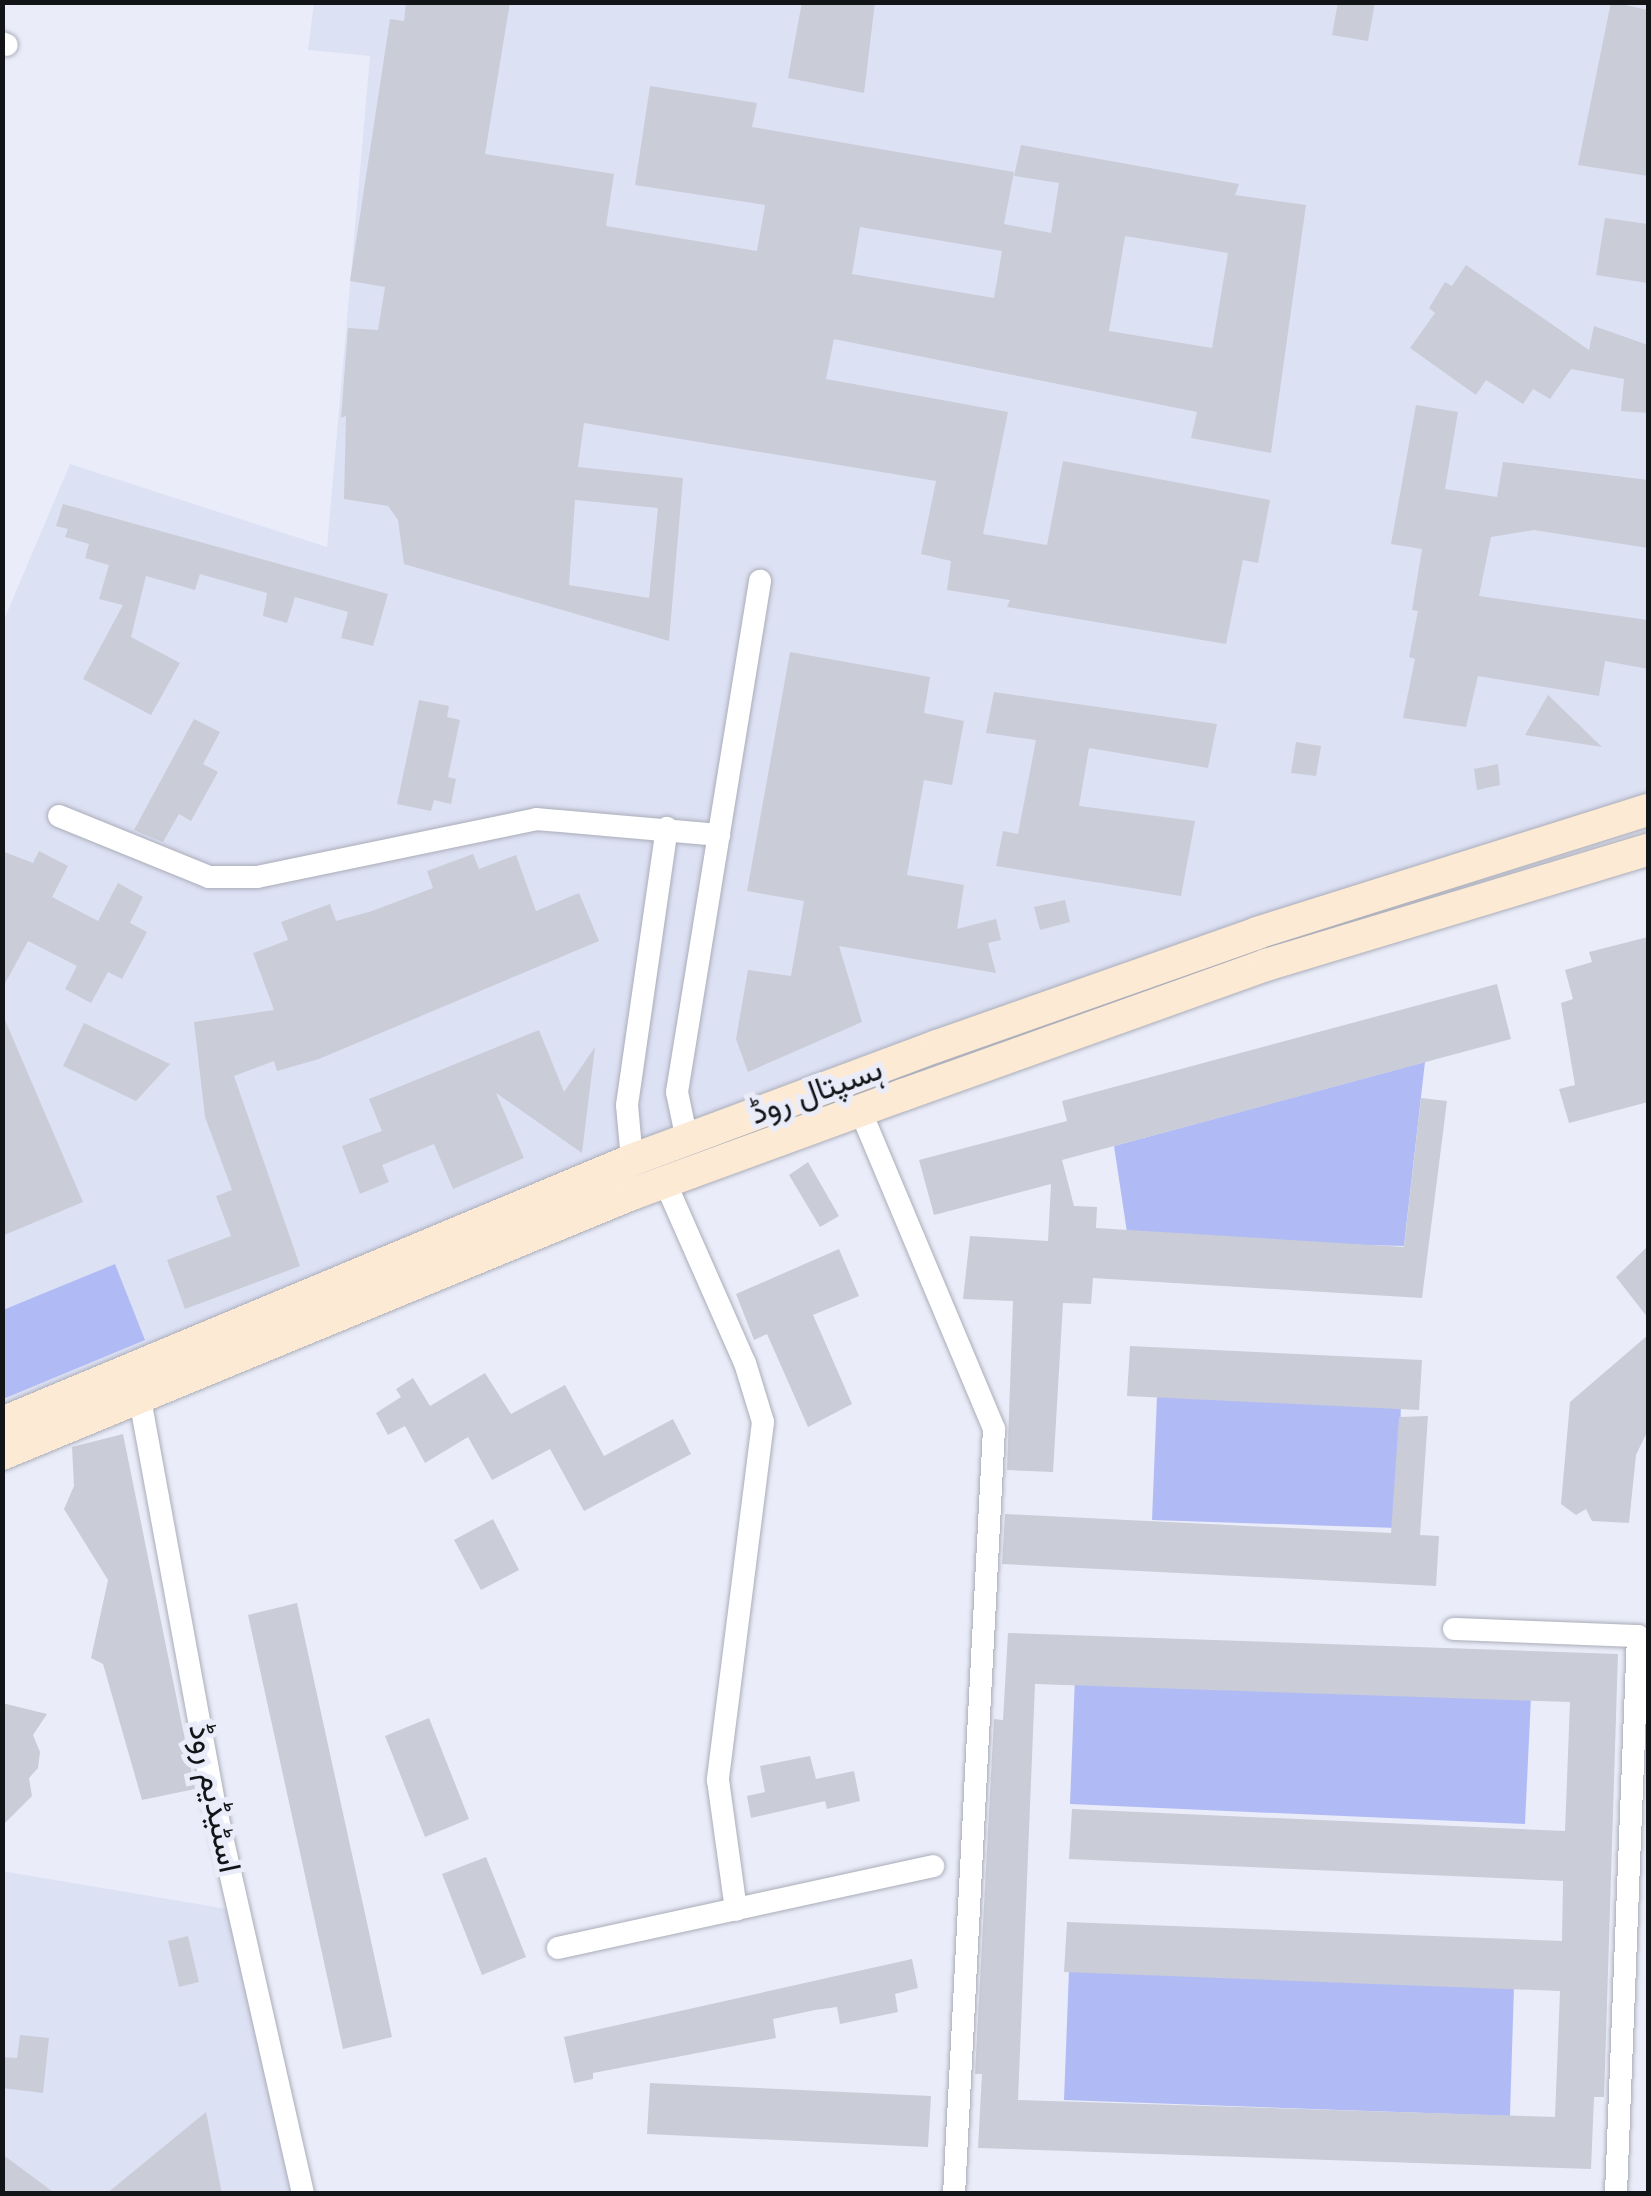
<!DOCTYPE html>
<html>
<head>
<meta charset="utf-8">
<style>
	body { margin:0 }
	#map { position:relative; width:1651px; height:2196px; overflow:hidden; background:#eaedf9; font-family:Helvetica,Vazirmatn,sans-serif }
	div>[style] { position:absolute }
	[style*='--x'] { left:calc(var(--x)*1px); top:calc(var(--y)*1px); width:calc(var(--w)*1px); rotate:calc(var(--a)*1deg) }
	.built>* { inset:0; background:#dde1f4 }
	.green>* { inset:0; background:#b0bbf5 }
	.building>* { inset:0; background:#caccd8 }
	.roads { filter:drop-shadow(0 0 2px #aaadb8) drop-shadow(0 0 2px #aaadb8) }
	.minor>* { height:22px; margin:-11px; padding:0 11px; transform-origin:11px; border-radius:11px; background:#fff }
	.secondary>* { height:32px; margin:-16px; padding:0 16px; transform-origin:16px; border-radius:16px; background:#fdead5 }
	span { translate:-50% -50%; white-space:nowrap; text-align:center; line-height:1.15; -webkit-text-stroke:10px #eaedf9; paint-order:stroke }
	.street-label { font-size:32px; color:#131418 }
	.frame { position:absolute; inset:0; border:5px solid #131418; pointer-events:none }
</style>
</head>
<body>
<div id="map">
	<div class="built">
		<i style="clip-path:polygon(314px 3px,1648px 3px,1648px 810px,1257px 933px,3px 1419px,3px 622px,70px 464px,327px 547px,370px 56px,308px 50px)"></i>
		<i style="clip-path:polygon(2px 1871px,239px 1911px,303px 2193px,3px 2193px)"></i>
	</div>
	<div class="green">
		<i style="clip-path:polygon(1425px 1062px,1404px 1246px,1128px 1239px,1114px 1146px)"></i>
		<i style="clip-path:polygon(115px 1264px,145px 1340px,3px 1399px,3px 1310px)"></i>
		<i style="clip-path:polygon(1157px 1396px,1401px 1404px,1397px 1528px,1152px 1520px)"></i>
		<i style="clip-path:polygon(1075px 1677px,1531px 1697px,1525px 1824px,1070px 1804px)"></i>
		<i style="clip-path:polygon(1069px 1970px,1514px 1986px,1510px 2116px,1064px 2100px)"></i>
	</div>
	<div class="building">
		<i style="clip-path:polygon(evenodd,406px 2px,510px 2px,485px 154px,614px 174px,606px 226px,757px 251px,765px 205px,635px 185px,650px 86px,757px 103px,752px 127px,1014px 172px,1004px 224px,1051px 233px,1059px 183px,1014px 176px,1021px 145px,1239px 184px,1235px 195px,1306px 205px,1271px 453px,1191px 438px,1197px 412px,834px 339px,826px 379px,1008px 412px,983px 534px,1047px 545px,1063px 461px,1270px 500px,1258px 563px,1243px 560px,1226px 644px,1007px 607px,1010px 600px,947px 590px,951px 561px,921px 554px,936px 481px,584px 423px,578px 467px,683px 478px,669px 641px,404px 564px,398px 520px,388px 506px,344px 499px,346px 416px,341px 418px,348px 328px,378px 330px,385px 287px,350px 281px,390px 19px,404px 21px,406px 2px,860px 227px,1002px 251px,994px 298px,852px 274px,860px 227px,406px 2px,1125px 236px,1228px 253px,1212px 348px,1109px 331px,1125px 236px,406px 2px,575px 500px,658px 508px,649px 598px,569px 585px,575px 500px)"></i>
		<i style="clip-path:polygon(802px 2px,875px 2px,864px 93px,788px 78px)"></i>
		<i style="clip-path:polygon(1338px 2px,1375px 2px,1368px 41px,1332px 35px)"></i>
		<i style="clip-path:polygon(1611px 2px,1648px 10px,1648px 176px,1578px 165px)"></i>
		<i style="clip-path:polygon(1605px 218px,1648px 224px,1648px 283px,1596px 275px)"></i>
		<i style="clip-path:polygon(1466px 265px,1589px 350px,1594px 326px,1648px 345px,1648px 413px,1621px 411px,1624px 379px,1571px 369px,1550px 399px,1533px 389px,1523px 404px,1486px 380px,1476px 395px,1410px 348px,1435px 313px,1429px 308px,1445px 282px,1452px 286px)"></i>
		<i style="clip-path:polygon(1416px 405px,1458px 412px,1445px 489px,1497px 497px,1503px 462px,1648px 480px,1648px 548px,1534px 530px,1491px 537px,1479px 596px,1648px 620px,1648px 669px,1605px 661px,1599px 696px,1478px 676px,1466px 727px,1403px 718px,1415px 659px,1409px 657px,1418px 611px,1412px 610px,1422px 549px,1391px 544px)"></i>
		<i style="clip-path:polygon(63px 504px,388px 594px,373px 646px,341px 638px,348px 612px,295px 597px,287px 623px,263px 616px,267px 593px,200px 574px,195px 590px,146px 576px,131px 637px,180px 663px,151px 715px,83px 679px,123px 605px,99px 599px,109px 565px,85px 558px,89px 544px,65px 537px,68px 529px,56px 526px)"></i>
		<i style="clip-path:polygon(790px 652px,930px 677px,924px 713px,964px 721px,952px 785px,924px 780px,907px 875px,964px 885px,957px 929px,996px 919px,1001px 940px,988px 943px,996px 973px,839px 946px,862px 1022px,748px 1072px,736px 1039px,748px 970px,791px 976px,804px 901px,747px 891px)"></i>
		<i style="clip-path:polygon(994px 692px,1217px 724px,1208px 768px,1089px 748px,1079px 806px,1195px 821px,1181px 896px,996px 866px,1003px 831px,1018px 834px,1036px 740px,986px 733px)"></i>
		<i style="clip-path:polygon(1548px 695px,1602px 747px,1525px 735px)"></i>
		<i style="clip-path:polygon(419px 700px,449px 706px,447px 717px,460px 720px,448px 777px,456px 779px,451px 804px,434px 800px,431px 811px,397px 804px)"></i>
		<i style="clip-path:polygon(194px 719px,220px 732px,203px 764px,218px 772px,191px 821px,179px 814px,163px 842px,134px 830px)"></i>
		<i style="clip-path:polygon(1296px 742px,1321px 746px,1316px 776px,1291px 773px)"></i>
		<i style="clip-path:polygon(1498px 764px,1500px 785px,1477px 790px,1474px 769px)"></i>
		<i style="clip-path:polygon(2px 851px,33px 863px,39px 851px,68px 866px,52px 897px,98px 921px,118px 883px,143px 897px,130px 923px,147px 932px,122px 979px,108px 972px,91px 1003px,65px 989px,77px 966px,28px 941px,2px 989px)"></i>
		<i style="clip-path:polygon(473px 854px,479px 869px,516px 855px,536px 911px,579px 893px,599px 941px,319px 1059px,277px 1071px,274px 1061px,234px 1076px,300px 1266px,185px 1309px,167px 1260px,231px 1236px,216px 1196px,232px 1190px,205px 1117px,194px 1022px,274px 1010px,253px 953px,288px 940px,281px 922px,330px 904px,336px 921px,372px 911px,433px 888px,427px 871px)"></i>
		<i style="clip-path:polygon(1065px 900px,1070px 922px,1040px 930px,1034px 907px)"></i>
		<i style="clip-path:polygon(1648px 937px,1648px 1102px,1569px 1123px,1559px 1089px,1575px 1085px,1561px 1003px,1573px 999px,1565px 970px,1592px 962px,1589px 952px)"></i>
		<i style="clip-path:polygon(1497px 984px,1511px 1039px,1062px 1160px,1074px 1206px,1097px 1207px,1096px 1228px,1404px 1247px,1421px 1098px,1447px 1101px,1422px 1298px,1093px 1278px,1091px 1304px,1063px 1303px,1053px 1472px,1007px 1470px,1013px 1301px,963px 1299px,970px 1236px,1048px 1241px,1051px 1184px,934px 1215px,919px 1160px,1067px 1121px,1062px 1101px)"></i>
		<i style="clip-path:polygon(2px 1013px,83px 1202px,2px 1236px)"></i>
		<i style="clip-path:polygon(84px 1023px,170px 1064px,136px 1101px,63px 1066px)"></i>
		<i style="clip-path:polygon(539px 1030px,564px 1092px,595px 1047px,582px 1153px,496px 1093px,524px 1158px,453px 1189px,434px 1144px,382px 1165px,389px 1182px,360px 1194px,342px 1146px,382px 1131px,369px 1099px)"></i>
		<i style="clip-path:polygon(808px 1162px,839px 1216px,820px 1227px,789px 1175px)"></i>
		<i style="clip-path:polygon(1648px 1246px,1648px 1318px,1616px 1277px)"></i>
		<i style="clip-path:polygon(839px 1249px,859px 1296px,813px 1315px,852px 1404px,808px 1427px,767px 1334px,754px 1340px,736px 1294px)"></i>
		<i style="clip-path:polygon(1648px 1335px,1648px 1430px,1636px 1455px,1629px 1523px,1592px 1521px,1586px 1509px,1576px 1515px,1561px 1504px,1570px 1402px)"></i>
		<i style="clip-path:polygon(1130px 1346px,1422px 1360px,1419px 1410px,1127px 1396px)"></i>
		<i style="clip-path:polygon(485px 1373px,511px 1414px,565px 1385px,604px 1456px,673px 1419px,691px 1454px,584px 1511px,550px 1449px,492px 1480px,468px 1437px,425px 1463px,405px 1426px,388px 1435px,376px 1413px,401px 1397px,396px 1389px,413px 1378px,430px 1406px)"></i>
		<i style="clip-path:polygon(1428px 1416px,1420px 1535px,1439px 1536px,1436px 1586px,1002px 1564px,1005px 1514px,1391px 1533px,1399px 1417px)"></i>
		<i style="clip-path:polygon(123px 1434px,195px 1789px,142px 1800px,103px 1664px,91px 1658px,108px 1580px,64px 1509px,74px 1486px,72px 1447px)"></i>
		<i style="clip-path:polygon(493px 1519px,519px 1570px,481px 1590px,454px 1540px)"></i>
		<i style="clip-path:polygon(297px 1603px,392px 2037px,343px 2049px,248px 1615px)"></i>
		<i style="clip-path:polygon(evenodd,1008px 1633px,1618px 1654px,1604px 2097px,1594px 2097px,1591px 2169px,978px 2148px,982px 2074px,975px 2074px,994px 1719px,1003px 1720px,1008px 1633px,1035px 1684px,1570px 1702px,1565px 1831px,1072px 1809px,1069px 1859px,1563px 1881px,1562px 1941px,1067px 1922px,1064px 1972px,1560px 1991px,1555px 2117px,1018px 2100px,1035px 1684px)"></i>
		<i style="clip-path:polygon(2px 1703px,47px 1714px,33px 1735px,40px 1752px,38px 1768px,29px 1778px,32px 1796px,2px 1826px)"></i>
		<i style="clip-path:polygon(429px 1718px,469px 1819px,425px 1837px,385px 1736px)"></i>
		<i style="clip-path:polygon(810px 1756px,816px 1779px,854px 1771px,860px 1801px,827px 1809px,825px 1801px,751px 1818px,747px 1796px,765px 1792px,760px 1766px)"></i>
		<i style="clip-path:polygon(486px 1857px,526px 1957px,482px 1975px,442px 1874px)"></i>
		<i style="clip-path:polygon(188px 1936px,199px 1982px,179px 1987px,168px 1941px)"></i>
		<i style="clip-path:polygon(912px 1959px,918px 1988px,895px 1994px,898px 2012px,840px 2024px,837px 2007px,815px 2010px,773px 2019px,776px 2038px,593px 2073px,593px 2079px,574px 2083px,564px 2037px)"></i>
		<i style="clip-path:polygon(20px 2035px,49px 2038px,43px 2093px,2px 2088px,2px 2057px,17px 2058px)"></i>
		<i style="clip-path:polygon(650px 2083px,931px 2096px,928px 2147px,647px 2134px)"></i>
		<i style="clip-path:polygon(206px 2112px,222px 2194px,106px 2194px)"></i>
		<i style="clip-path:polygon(2px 2154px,56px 2194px,2px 2194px)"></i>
	</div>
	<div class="roads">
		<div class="minor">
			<i style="--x:2;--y:43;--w:5;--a:22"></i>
			<i style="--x:59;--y:816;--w:162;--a:22.1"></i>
			<i style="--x:209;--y:877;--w:48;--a:0"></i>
			<i style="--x:257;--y:877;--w:285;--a:-11.7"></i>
			<i style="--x:536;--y:819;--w:184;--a:5"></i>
			<i style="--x:860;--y:1110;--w:346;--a:67.2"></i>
			<i style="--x:994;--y:1429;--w:766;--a:92.99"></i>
			<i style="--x:687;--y:1140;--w:49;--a:-101.8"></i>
			<i style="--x:677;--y:1092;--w:518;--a:-80.77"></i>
			<i style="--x:632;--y:1160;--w:55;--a:-95.2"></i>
			<i style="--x:627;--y:1105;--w:280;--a:-81.8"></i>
			<i style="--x:665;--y:1182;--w:198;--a:66.2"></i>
			<i style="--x:745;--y:1363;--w:62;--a:73"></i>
			<i style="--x:763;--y:1422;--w:361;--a:97.2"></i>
			<i style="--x:718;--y:1780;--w:131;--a:82.1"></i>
			<i style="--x:140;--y:1399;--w:414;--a:79.6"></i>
			<i style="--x:215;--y:1806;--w:398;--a:77.2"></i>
			<i style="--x:1454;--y:1629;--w:184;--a:2.2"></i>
			<i style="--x:1638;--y:1636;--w:558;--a:92.26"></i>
			<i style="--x:558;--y:1948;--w:384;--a:-12.3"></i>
		</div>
		<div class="secondary">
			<i style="--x:2;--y:1423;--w:683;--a:-22.66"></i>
			<i style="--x:632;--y:1160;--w:326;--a:-20.5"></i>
			<i style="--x:937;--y:1046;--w:339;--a:-19.4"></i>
			<i style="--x:1257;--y:933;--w:410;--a:-17.5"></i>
			<i style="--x:2;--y:1454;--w:682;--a:-22.43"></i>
			<i style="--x:632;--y:1194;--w:289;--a:-20.1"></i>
			<i style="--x:903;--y:1095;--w:386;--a:-19.7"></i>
			<i style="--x:1266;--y:965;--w:399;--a:-16.8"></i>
		</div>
	</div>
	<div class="street-label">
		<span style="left:816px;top:1091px;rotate:-20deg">ہسپتال روڈ</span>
		<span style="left:215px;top:1798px;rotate:78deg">اسٹیڈیم روڈ</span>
	</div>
	<div class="frame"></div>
</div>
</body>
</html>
